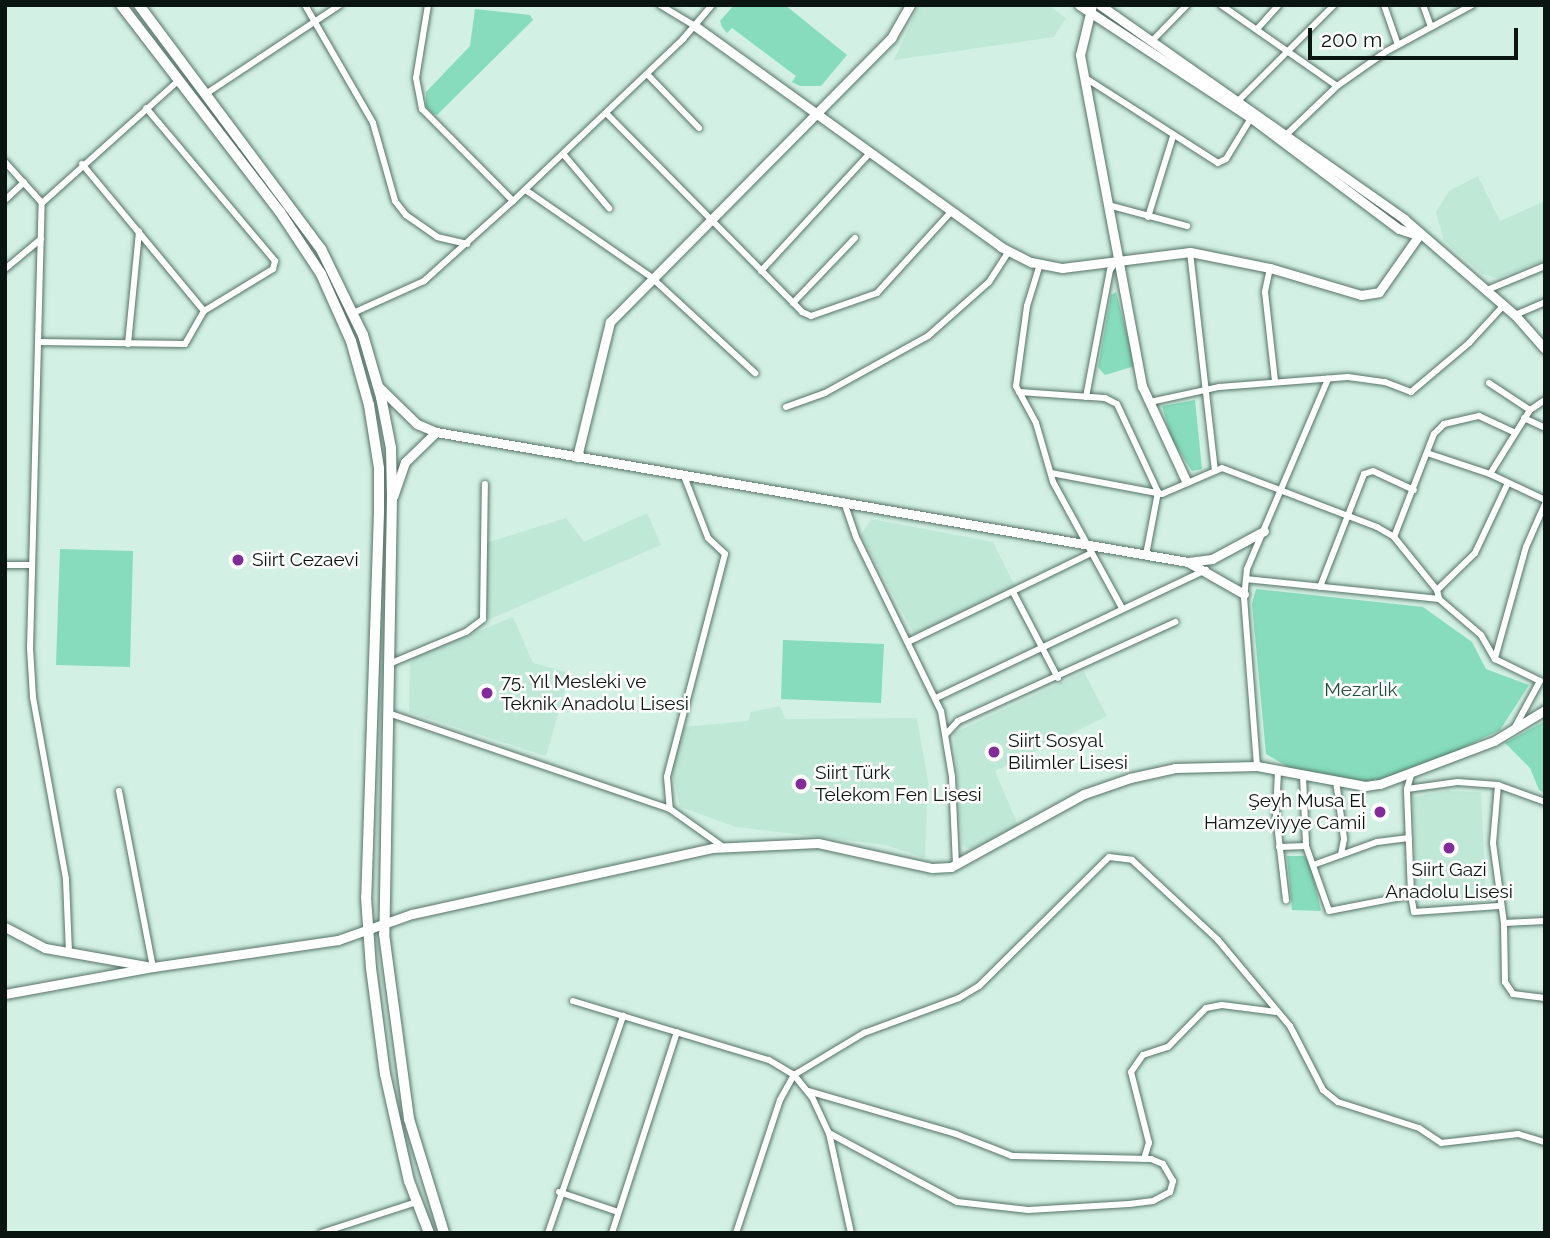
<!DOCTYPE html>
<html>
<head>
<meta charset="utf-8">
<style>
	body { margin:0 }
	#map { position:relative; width:1550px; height:1238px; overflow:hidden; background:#d2f1e4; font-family:Raleway,sans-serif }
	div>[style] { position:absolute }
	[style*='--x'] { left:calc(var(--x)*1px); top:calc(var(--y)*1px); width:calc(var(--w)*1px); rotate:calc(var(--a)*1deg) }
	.built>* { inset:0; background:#c0e8d7 }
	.green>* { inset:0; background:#86dcbc }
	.roads { filter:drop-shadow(0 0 2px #567267) drop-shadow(0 0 2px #567267) }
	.street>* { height:6px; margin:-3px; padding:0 3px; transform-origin:3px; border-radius:3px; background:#fff }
	.secondary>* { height:9px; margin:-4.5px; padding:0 4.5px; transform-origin:4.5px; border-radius:4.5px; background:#fff }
	.highway>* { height:10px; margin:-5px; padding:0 5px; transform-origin:5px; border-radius:5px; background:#fff }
	.dots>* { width:19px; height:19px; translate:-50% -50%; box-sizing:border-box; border:4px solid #fff; border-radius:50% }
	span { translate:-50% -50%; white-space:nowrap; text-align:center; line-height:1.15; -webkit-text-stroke:5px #fff; paint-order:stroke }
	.poi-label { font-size:19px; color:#0a1511 }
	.left { translate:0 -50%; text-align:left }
	.right { translate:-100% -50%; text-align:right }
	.park-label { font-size:19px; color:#244f40 }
	.frame { position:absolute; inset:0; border:7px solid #0a1511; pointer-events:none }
	.scale { position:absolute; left:1308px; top:28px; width:210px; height:32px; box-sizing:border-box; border:4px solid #0a1511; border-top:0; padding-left:9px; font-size:21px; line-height:24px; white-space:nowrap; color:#0a1511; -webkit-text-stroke:5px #fff; paint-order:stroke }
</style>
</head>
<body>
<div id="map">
	<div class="built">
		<i style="clip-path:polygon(919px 5px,1048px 5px,1066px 18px,1054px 37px,894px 60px)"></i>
		<i style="clip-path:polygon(1478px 176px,1500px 221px,1545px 201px,1545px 260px,1497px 278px,1482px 274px,1444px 241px,1436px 212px,1449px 191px)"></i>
		<i style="clip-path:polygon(647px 513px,661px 545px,488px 620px,483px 544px,566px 518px,584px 542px)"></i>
		<i style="clip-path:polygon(871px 519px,993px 542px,1016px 588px,914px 634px,861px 535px)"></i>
		<i style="clip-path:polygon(513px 617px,533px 663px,570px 673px,546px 756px,409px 712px,410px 664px,415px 657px)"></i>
		<i style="clip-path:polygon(1084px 672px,1107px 716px,995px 771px,1019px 827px,974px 849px,966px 848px,962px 844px,954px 733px)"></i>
		<i style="clip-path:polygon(780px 706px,785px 719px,917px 718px,928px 781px,925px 858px,886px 845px,736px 827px,680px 807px,671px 767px,682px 727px,748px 721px,751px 712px)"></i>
		<i style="clip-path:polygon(1447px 791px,1481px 792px,1486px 899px,1417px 901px,1413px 797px)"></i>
	</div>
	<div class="green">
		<i style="clip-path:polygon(734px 5px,785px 5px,847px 55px,821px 86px,800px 86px,792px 82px,796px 76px,732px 28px,727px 33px,722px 27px,720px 21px)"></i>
		<i style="clip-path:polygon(475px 9px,530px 15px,533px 20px,437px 115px,432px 113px,426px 106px,426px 92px,470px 46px)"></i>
		<i style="clip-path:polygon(1116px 292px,1135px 366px,1105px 375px,1098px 367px,1111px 295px)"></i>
		<i style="clip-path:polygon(1195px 400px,1202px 469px,1192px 471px,1171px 438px,1162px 406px)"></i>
		<i style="clip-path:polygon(60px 549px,133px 551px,130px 667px,56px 665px)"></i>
		<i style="clip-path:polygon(1256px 589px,1423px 607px,1472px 642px,1486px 669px,1529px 685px,1500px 730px,1412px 772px,1368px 783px,1290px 768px,1266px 754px,1252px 604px)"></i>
		<i style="clip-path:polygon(783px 640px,884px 644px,881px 703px,781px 699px)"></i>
		<i style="clip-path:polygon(1545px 721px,1545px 793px,1539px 790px,1530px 768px,1505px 743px)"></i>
		<i style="clip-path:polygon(1287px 856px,1304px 856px,1310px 862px,1321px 911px,1292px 910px)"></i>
	</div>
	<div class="roads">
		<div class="street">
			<i style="--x:305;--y:5;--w:136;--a:60"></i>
			<i style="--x:373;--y:123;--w:81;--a:74.2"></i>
			<i style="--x:395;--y:201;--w:18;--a:52"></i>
			<i style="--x:406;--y:215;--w:38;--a:35"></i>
			<i style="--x:437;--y:237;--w:31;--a:13"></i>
			<i style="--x:428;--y:5;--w:74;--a:99.3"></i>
			<i style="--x:416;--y:78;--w:32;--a:79"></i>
			<i style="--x:422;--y:109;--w:129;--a:45.3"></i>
			<i style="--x:513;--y:201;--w:235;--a:-43.6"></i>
			<i style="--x:683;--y:39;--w:45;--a:-49.5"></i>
			<i style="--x:660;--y:5;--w:41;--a:31"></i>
			<i style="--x:1221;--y:5;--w:141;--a:34.9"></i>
			<i style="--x:1384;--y:5;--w:42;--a:70.7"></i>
			<i style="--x:1423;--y:5;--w:23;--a:70"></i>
			<i style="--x:1258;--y:28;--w:31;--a:-48"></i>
			<i style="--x:1152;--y:41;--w:50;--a:-45.8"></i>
			<i style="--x:647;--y:74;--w:75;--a:46.1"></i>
			<i style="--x:1084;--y:77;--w:159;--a:32.7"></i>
			<i style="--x:1218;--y:163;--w:9;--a:-27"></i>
			<i style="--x:1226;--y:159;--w:48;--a:-58.6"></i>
			<i style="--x:207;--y:93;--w:159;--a:-33.5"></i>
			<i style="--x:1239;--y:100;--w:134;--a:-45"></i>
			<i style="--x:607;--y:114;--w:278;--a:45.4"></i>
			<i style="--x:802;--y:312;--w:10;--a:24"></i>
			<i style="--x:811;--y:316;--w:70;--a:-19.2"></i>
			<i style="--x:877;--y:293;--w:111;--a:-47.6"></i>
			<i style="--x:1287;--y:134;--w:69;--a:-43.8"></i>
			<i style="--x:1337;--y:86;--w:61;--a:-35"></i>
			<i style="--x:1387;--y:51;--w:97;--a:-28.4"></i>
			<i style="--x:564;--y:155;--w:70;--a:49.7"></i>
			<i style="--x:5;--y:162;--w:55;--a:47.9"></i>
			<i style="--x:82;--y:164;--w:191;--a:50.3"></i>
			<i style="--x:527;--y:191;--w:151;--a:34.7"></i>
			<i style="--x:651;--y:277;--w:142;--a:42.7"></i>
			<i style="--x:5;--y:200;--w:26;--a:-43"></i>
			<i style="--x:1108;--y:205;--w:82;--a:14.9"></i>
			<i style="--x:1148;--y:217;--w:85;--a:-72.8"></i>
			<i style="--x:1190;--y:252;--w:220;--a:83.5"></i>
			<i style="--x:1040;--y:264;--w:44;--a:107.2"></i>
			<i style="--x:1027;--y:306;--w:81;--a:97.8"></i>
			<i style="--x:1016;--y:386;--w:42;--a:61.6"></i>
			<i style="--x:1036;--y:423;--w:61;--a:73.9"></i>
			<i style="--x:1053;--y:482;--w:144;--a:61.3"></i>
			<i style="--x:1270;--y:268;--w:25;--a:102"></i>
			<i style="--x:1265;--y:292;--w:90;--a:83.6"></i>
			<i style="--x:5;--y:269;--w:47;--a:-39.8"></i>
			<i style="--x:761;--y:271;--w:161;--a:-47.3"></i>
			<i style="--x:1487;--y:290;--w:63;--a:-22.5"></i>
			<i style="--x:793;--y:303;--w:90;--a:-46.4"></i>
			<i style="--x:353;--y:313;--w:78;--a:-24.3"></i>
			<i style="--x:424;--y:281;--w:120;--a:-42"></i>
			<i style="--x:1515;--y:315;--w:33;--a:-23"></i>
			<i style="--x:38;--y:342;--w:147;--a:0.8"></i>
			<i style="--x:185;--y:344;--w:38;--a:-60"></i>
			<i style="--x:204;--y:311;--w:81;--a:-31.3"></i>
			<i style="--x:273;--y:269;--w:8;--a:-76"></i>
			<i style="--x:275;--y:261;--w:200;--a:-130.1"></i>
			<i style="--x:128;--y:344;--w:113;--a:-84.4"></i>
			<i style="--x:1489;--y:383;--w:49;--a:33.4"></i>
			<i style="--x:1019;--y:392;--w:86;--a:4"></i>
			<i style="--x:1105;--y:398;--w:13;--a:27"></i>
			<i style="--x:1117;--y:404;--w:97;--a:65"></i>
			<i style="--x:1158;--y:492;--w:64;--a:100.8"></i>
			<i style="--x:1086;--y:397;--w:129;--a:-79.3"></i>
			<i style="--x:1110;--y:270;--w:12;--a:-55"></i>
			<i style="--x:1150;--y:402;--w:71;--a:-12.3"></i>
			<i style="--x:1219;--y:387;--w:129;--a:-4.4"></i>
			<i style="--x:1348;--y:377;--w:37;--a:8"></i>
			<i style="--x:1385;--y:382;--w:28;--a:21"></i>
			<i style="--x:1411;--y:392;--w:76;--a:-40.2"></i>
			<i style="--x:1469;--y:343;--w:52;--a:-47.4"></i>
			<i style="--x:786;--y:407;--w:41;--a:-19.7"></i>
			<i style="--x:825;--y:393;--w:118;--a:-29"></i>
			<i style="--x:928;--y:336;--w:81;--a:-41.5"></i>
			<i style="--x:989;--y:282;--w:37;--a:-57"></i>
			<i style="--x:1524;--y:418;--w:23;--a:25"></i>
			<i style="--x:1427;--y:453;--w:66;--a:18.4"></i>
			<i style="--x:1490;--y:474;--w:61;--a:25.3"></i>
			<i style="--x:1051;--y:473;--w:113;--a:10.7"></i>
			<i style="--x:1162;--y:494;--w:65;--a:-23.4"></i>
			<i style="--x:1222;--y:468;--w:166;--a:20.8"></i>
			<i style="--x:1377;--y:527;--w:20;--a:30"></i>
			<i style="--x:1394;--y:537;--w:68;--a:50.9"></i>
			<i style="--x:1437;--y:590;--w:9;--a:77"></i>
			<i style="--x:1439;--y:599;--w:55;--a:40.6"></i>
			<i style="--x:1481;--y:635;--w:28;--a:60"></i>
			<i style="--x:1495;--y:659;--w:50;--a:26.1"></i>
			<i style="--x:1540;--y:681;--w:52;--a:118.5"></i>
			<i style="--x:1490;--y:474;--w:75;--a:-58"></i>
			<i style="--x:1530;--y:410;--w:18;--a:-34"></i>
			<i style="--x:684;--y:476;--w:66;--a:68.8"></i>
			<i style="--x:708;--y:538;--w:23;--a:43"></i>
			<i style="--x:725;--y:554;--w:230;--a:104.6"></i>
			<i style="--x:667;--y:777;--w:32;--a:85"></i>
			<i style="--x:670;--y:809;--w:64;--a:35.4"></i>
			<i style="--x:845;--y:505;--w:34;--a:71"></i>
			<i style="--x:856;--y:537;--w:194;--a:64"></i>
			<i style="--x:941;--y:711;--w:67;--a:80.5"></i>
			<i style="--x:952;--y:777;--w:88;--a:87.4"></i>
			<i style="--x:1394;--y:537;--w:110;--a:-68.8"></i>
			<i style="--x:1434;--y:434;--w:14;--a:-45"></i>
			<i style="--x:1444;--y:424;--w:36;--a:-13"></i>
			<i style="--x:1479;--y:416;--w:38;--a:25"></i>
			<i style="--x:5;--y:565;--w:27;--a:0"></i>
			<i style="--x:1246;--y:579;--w:194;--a:5.9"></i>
			<i style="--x:1320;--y:587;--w:121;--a:-68.7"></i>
			<i style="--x:1364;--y:474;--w:9;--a:-18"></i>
			<i style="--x:1373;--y:471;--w:45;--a:24.9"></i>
			<i style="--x:1437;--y:590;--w:53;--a:-44.2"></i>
			<i style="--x:1475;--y:553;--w:77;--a:-64.8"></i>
			<i style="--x:1013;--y:592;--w:97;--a:62.4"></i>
			<i style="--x:908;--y:642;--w:203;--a:-25.9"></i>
			<i style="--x:1495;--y:658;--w:115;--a:-74.4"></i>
			<i style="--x:1526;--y:547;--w:47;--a:-66.2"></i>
			<i style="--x:389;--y:664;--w:83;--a:-22.6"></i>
			<i style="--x:466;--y:632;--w:21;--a:-37"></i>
			<i style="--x:483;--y:619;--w:135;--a:-89.2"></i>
			<i style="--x:936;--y:698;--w:299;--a:-25.4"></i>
			<i style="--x:388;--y:713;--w:298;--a:18.8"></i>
			<i style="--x:947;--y:733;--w:16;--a:-47"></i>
			<i style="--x:958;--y:721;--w:239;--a:-24.5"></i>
			<i style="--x:1257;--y:766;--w:169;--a:-94.4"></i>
			<i style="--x:1244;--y:598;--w:29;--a:-84"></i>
			<i style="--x:1247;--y:569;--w:207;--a:-66.9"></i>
			<i style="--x:1278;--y:770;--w:45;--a:92.5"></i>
			<i style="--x:1276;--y:815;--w:86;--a:83.3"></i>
			<i style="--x:1303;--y:776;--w:70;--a:87.5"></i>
			<i style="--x:1306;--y:846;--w:69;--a:70.5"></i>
			<i style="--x:1329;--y:911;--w:84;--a:-11"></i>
			<i style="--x:1411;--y:895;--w:17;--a:80"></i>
			<i style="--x:1414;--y:912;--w:85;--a:-4"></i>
			<i style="--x:1336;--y:781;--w:59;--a:82.1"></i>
			<i style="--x:1344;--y:839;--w:16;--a:101"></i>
			<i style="--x:1498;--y:785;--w:58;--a:94.9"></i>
			<i style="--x:1493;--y:843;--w:81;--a:82.2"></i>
			<i style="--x:1504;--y:923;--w:59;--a:89"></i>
			<i style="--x:1505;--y:982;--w:14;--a:56"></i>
			<i style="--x:1513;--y:994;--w:32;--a:7"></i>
			<i style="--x:1407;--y:789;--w:51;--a:-7.8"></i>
			<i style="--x:1458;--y:782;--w:40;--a:4.3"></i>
			<i style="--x:1498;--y:785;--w:50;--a:19.9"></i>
			<i style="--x:119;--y:791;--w:179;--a:79.1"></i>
			<i style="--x:1279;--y:847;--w:27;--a:-2"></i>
			<i style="--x:1313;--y:865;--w:68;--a:-19.8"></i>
			<i style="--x:1377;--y:842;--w:32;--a:-7"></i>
			<i style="--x:1411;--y:895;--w:106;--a:-92.2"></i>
			<i style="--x:1407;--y:789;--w:18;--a:-74"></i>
			<i style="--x:1504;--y:923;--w:41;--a:-2.8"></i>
			<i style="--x:69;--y:952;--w:73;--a:-92.4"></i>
			<i style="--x:66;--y:879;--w:185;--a:-100.3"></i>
			<i style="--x:33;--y:697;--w:49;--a:-93.5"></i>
			<i style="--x:30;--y:648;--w:445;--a:-88.5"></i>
			<i style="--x:42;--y:203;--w:184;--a:-41.9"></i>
			<i style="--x:573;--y:1001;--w:205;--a:16.8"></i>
			<i style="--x:769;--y:1060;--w:29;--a:31"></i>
			<i style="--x:794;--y:1075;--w:28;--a:51"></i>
			<i style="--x:812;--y:1097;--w:40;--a:65"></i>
			<i style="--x:829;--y:1133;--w:102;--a:77.6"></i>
			<i style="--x:808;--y:1091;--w:154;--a:16.2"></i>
			<i style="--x:956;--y:1134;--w:60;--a:21.4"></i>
			<i style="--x:1012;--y:1156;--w:139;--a:1.2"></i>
			<i style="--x:1151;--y:1159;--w:13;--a:23"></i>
			<i style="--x:1163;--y:1164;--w:20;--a:60"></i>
			<i style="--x:1173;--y:1181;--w:11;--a:105"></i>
			<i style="--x:1170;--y:1192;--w:19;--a:152"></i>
			<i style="--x:1153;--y:1201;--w:24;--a:173"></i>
			<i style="--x:1129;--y:1204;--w:101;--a:176.6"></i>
			<i style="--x:1028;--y:1210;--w:71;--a:-173.6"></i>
			<i style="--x:957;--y:1202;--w:145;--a:-151.7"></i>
			<i style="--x:1144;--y:1159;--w:17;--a:-73"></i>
			<i style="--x:1149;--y:1143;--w:73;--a:-104.2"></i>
			<i style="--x:1131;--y:1072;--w:21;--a:-55"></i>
			<i style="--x:1143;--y:1055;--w:26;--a:-18"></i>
			<i style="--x:1168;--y:1047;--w:54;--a:-45.7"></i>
			<i style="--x:1206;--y:1008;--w:16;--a:-11"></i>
			<i style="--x:1222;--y:1005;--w:55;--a:7.3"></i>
			<i style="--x:559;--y:1192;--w:62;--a:18.7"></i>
			<i style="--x:321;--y:1233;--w:101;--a:-17.9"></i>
			<i style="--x:548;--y:1233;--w:230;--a:-70.9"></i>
			<i style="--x:612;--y:1233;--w:211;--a:-72.1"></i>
			<i style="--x:736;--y:1233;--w:140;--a:-71.7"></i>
			<i style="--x:780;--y:1100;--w:29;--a:-61"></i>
			<i style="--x:794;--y:1075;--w:82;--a:-31"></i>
			<i style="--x:864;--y:1033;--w:101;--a:-20.2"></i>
			<i style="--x:959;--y:998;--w:23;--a:-31"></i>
			<i style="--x:979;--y:986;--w:183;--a:-44.8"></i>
			<i style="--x:1109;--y:857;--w:23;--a:7"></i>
			<i style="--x:1132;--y:860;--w:117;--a:42.9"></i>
			<i style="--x:1218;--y:940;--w:112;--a:50.1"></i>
			<i style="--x:1290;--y:1026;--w:72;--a:62.7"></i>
			<i style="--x:1323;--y:1090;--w:19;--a:39"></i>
			<i style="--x:1338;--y:1102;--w:85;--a:17.8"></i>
			<i style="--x:1419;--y:1128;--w:27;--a:34"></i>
			<i style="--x:1441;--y:1143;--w:78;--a:-6.7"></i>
			<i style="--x:1518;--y:1134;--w:28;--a:17"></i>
		</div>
		<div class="secondary">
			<i style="--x:1079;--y:5;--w:206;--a:33.3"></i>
			<i style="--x:1251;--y:118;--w:185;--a:36.9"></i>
			<i style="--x:1399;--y:229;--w:20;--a:18"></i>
			<i style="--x:1092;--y:5;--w:51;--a:103.5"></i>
			<i style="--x:1080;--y:55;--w:337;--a:79.4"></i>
			<i style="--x:1142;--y:386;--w:105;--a:65.1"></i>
			<i style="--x:1100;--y:5;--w:372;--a:35.1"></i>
			<i style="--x:1404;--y:219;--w:147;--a:40.9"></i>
			<i style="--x:1515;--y:315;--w:45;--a:48.6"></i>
			<i style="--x:695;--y:26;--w:377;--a:35.8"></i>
			<i style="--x:1001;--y:247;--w:34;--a:27"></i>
			<i style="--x:1031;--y:262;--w:32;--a:11"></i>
			<i style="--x:1062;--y:268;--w:129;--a:-7.1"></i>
			<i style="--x:1190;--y:252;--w:82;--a:11.3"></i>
			<i style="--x:1270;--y:268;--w:95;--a:16.5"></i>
			<i style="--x:1361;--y:295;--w:18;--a:-9"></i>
			<i style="--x:1379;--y:292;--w:70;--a:-54.9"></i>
			<i style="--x:378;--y:386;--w:54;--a:44.3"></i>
			<i style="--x:417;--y:424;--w:21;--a:23"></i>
			<i style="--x:436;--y:432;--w:43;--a:135.9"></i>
			<i style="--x:405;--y:462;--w:36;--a:109"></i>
			<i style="--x:436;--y:432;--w:763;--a:9.81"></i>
			<i style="--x:577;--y:457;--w:139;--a:-76.3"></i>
			<i style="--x:610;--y:322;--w:400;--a:-45.3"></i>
			<i style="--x:891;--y:38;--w:38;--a:-60"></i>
			<i style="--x:1244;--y:594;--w:64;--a:-150.3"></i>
			<i style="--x:1188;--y:562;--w:24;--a:-7"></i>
			<i style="--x:1212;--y:559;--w:59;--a:-28.3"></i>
			<i style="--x:5;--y:927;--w:45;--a:27.7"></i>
			<i style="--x:45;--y:948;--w:104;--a:10"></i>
			<i style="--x:5;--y:994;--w:150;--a:-10.3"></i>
			<i style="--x:153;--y:967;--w:187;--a:-8.3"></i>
			<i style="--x:338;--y:940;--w:78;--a:-19.4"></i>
			<i style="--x:412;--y:914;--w:307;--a:-12.4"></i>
			<i style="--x:712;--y:848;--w:106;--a:-2.7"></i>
			<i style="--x:818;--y:843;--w:117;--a:12.4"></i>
			<i style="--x:932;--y:868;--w:19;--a:-3"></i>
			<i style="--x:951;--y:867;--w:152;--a:-28.8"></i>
			<i style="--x:1084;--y:794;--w:49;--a:-19.2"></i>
			<i style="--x:1130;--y:778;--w:46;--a:-12.5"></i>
			<i style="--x:1175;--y:768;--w:82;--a:-1.4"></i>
			<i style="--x:1257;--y:766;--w:110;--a:10.5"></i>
			<i style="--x:1365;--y:786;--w:15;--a:-8"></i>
			<i style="--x:1380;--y:784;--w:122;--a:-20.7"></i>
			<i style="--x:1494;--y:741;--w:60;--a:-31.3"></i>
		</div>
		<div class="highway">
			<i style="--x:121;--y:5;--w:261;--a:52.5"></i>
			<i style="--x:280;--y:212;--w:74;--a:56.5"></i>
			<i style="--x:321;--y:274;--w:73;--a:65.9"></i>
			<i style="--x:351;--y:341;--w:66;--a:74.3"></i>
			<i style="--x:369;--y:405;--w:64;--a:81"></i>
			<i style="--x:379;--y:468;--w:44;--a:90"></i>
			<i style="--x:379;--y:512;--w:385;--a:91.9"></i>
			<i style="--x:366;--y:897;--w:71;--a:86"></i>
			<i style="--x:371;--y:968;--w:107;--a:82.5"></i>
			<i style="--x:385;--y:1074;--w:110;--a:77.4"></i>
			<i style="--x:409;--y:1181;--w:56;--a:69"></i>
			<i style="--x:139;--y:5;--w:304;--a:53.3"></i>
			<i style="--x:321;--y:249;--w:96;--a:64"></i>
			<i style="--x:363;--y:335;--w:65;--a:73.8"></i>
			<i style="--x:381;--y:397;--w:52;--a:78.9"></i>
			<i style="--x:391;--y:448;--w:49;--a:88.8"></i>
			<i style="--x:392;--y:497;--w:437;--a:91"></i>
			<i style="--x:384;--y:934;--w:187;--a:82.3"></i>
			<i style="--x:409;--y:1119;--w:119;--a:72.9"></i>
		</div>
	</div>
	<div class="dots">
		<i style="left:238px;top:560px;background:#822c9a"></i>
		<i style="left:487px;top:693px;background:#822c9a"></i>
		<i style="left:994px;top:752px;background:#822c9a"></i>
		<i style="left:801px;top:784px;background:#822c9a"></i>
		<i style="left:1380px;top:812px;background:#822c9a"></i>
		<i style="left:1449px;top:848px;background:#822c9a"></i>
	</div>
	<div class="poi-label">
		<span class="left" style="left:252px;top:560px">Siirt Cezaevi</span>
		<span class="left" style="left:501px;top:693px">75. Yıl Mesleki ve<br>Teknik Anadolu Lisesi</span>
		<span class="left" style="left:1008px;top:752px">Siirt Sosyal<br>Bilimler Lisesi</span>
		<span class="left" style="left:815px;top:784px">Siirt Türk<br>Telekom Fen Lisesi</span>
		<span class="right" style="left:1366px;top:812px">Şeyh Musa El<br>Hamzeviyye Camiİ</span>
		<span style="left:1449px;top:881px">Siirt Gazi<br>Anadolu Lisesi</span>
	</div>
	<div class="park-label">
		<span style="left:1361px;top:690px">Mezarlık</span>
	</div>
	<div class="frame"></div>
	<div class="scale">200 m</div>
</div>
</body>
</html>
